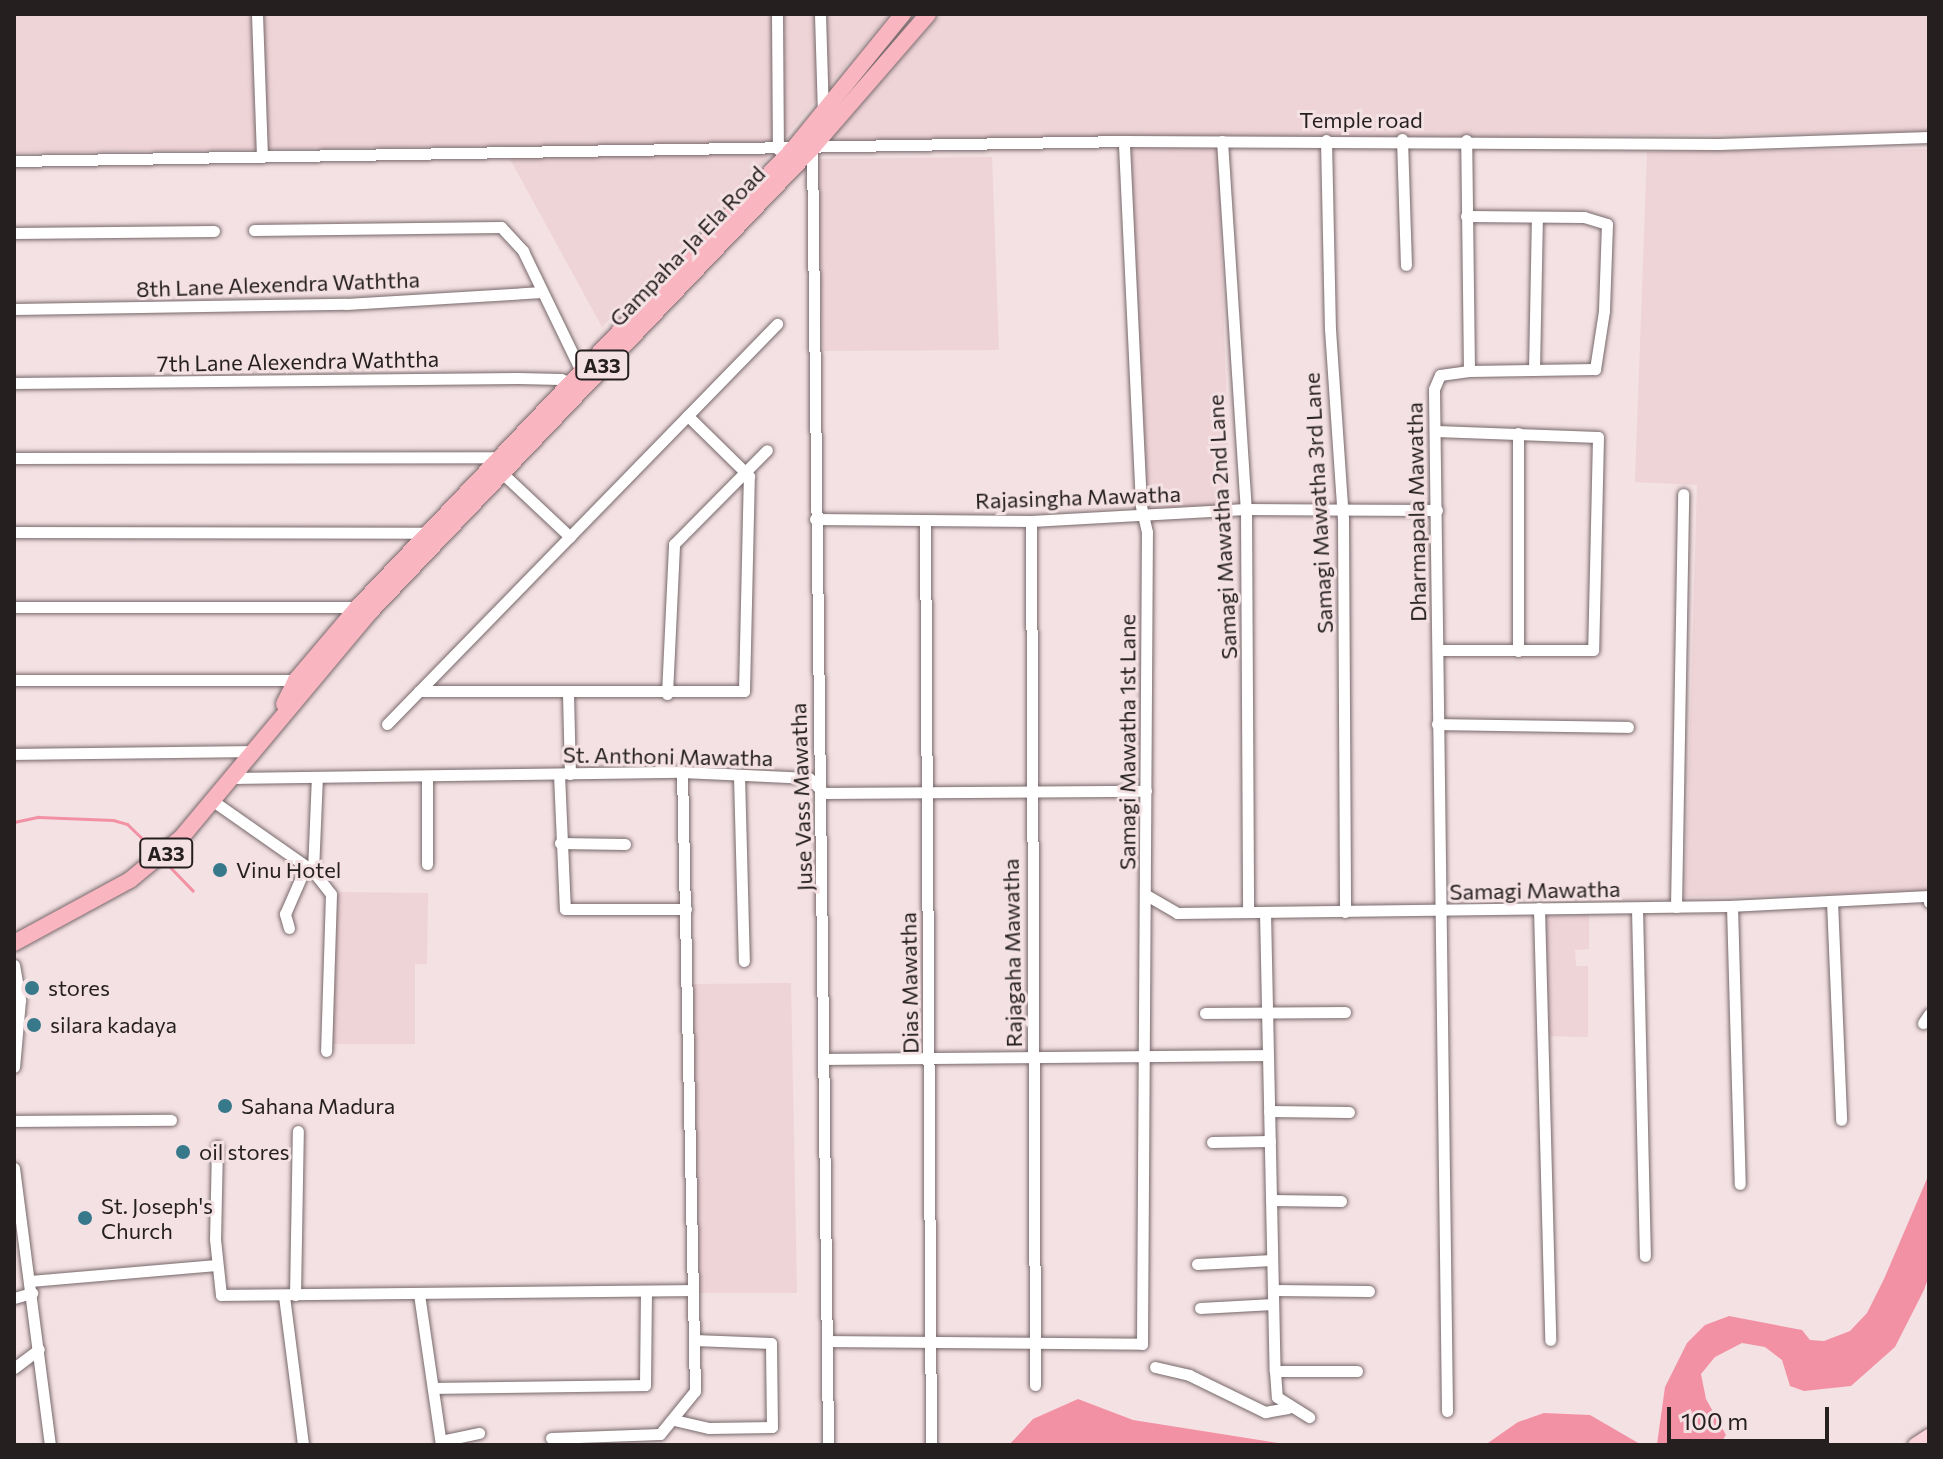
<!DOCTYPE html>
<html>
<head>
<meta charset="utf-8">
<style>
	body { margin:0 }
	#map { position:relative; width:1943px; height:1459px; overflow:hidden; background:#f4e1e4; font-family:Commissioner,sans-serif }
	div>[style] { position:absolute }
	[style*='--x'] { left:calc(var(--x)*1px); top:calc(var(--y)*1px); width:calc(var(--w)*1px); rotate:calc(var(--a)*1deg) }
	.built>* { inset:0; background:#eed3d7 }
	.water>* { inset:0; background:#f391a4 }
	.stream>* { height:3px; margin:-1.5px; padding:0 1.5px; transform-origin:1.5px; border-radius:1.5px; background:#f391a4 }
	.roads { filter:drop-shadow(0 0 2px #77686a) drop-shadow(0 0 2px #77686a) }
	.minor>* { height:11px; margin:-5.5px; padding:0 5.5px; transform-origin:5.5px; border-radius:5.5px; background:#fff }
	.major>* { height:14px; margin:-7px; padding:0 7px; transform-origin:7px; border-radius:7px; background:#fbd3da }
	.highway>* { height:16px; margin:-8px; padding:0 8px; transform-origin:8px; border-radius:8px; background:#f9b6c1 }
	.dots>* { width:22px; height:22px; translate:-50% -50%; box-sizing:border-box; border:4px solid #f4e1e4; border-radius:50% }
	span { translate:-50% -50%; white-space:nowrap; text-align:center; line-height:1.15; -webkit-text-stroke:6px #f4e1e4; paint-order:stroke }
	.shield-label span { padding:2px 6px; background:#f4e1e4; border:2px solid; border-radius:6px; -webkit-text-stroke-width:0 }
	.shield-label { font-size:20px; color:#251f20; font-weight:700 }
	.street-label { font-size:22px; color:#251f20 }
	.poi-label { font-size:22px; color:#251f20 }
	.left { translate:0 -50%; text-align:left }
	.frame { position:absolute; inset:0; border:16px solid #251f20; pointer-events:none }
	.scale { position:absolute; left:1667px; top:1407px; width:162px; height:36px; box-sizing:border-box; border:4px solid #251f20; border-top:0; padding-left:10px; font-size:24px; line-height:28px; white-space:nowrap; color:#251f20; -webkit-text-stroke:6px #f4e1e4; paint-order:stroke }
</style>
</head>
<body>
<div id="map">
	<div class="built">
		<i style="clip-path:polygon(14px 14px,890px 14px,755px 172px,602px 327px,503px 146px,14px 153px)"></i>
		<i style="clip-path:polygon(941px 14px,1929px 14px,1929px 132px,847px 145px,834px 136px)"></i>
		<i style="clip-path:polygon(1218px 144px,1230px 508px,1143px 511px,1132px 176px,1127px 175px,1126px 147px)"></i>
		<i style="clip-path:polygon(1929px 149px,1929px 893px,1685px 897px,1697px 485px,1635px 482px,1647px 152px)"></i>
		<i style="clip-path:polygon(992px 157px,999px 350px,823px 351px,817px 159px)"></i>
		<i style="clip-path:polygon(332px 892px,428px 893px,427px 964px,415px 964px,415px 1044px,331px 1044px)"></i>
		<i style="clip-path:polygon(1589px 915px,1589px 949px,1575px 950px,1576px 966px,1588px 966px,1588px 1037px,1545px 1036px,1544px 916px)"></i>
		<i style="clip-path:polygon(791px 983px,797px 1293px,699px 1293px,693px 984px)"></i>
	</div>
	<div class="water">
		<i style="clip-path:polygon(1929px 1174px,1929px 1276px,1924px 1290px,1895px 1347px,1851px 1386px,1804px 1391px,1790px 1386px,1782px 1360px,1765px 1347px,1742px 1343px,1715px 1357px,1701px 1374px,1706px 1399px,1726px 1435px,1719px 1445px,1485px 1445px,1518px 1422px,1544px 1413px,1590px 1415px,1640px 1444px,1657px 1444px,1665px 1387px,1687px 1343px,1705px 1325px,1729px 1316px,1802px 1330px,1810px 1340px,1824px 1341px,1850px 1331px,1867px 1313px,1884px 1279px)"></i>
		<i style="clip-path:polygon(1078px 1399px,1133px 1420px,1291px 1445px,1009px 1445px,1033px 1419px)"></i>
	</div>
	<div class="stream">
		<i style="--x:14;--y:822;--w:25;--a:-12"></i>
		<i style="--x:38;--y:817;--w:75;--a:2.3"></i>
		<i style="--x:113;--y:820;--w:15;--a:16"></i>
		<i style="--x:127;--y:824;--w:37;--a:44"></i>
		<i style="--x:167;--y:864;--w:37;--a:46"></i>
	</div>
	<div class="roads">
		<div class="minor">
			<i style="--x:257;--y:14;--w:143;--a:88"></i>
			<i style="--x:777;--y:14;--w:135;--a:89.6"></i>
			<i style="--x:820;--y:14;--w:99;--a:88.3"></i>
			<i style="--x:1402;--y:139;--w:126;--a:88.2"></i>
			<i style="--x:1326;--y:140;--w:189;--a:88.8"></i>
			<i style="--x:1330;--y:329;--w:189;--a:86.1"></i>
			<i style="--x:1343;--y:518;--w:394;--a:89.7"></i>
			<i style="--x:1222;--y:141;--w:369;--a:86.3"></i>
			<i style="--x:1246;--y:509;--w:402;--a:89.7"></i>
			<i style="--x:812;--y:148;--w:1297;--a:89.29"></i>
			<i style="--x:14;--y:161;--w:1110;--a:-1.03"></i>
			<i style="--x:1124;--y:141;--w:595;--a:0.29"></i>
			<i style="--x:1719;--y:144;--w:210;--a:-1.9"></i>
			<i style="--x:1466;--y:216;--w:118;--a:0.5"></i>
			<i style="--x:1584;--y:217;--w:24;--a:17"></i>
			<i style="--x:1607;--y:224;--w:87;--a:92"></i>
			<i style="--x:1604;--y:311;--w:59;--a:98.8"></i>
			<i style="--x:1595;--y:369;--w:126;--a:179.1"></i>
			<i style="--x:254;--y:230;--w:247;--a:-0.7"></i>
			<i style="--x:501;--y:227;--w:33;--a:47"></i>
			<i style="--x:523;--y:251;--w:140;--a:64.2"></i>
			<i style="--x:14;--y:233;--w:200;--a:-0.6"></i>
			<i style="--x:14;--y:309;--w:332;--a:-0.9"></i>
			<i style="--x:346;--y:304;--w:196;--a:-3.5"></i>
			<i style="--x:1534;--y:370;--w:151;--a:-88.9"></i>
			<i style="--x:14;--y:383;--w:504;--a:-0.57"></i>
			<i style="--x:518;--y:378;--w:43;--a:1.3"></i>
			<i style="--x:561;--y:379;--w:16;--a:22"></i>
			<i style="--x:1436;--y:431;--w:162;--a:2.1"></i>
			<i style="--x:1598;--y:437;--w:213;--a:91.3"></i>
			<i style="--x:1593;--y:650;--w:154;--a:180"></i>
			<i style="--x:14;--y:458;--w:484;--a:-0.1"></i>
			<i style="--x:500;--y:471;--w:96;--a:43.3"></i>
			<i style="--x:815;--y:519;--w:216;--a:0.5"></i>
			<i style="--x:1031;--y:521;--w:215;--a:-3.2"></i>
			<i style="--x:1246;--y:509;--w:191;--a:0.3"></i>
			<i style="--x:925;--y:520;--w:925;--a:89.63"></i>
			<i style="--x:1031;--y:521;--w:864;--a:89.73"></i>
			<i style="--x:14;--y:532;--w:415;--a:0.1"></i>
			<i style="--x:14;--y:607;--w:344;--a:0"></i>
			<i style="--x:1518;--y:651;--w:218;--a:-90"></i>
			<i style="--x:14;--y:680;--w:282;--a:0"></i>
			<i style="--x:419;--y:691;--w:325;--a:0"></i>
			<i style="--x:744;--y:691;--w:215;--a:-88.7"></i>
			<i style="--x:749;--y:476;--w:86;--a:-135.5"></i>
			<i style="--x:568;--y:694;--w:80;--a:88.6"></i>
			<i style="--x:667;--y:694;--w:150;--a:-87.3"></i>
			<i style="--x:674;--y:544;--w:132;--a:-45.3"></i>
			<i style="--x:387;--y:724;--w:559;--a:-45.73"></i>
			<i style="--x:1437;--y:724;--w:191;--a:0.9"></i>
			<i style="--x:14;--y:754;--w:237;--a:-0.7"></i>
			<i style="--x:559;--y:774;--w:135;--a:87.5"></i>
			<i style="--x:565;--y:909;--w:121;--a:0"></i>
			<i style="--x:739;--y:775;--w:186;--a:88.5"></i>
			<i style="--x:427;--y:777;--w:87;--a:90"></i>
			<i style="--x:231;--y:778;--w:451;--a:-0.8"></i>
			<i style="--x:682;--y:772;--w:127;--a:2.7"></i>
			<i style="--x:809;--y:778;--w:20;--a:45"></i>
			<i style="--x:823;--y:793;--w:323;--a:-0.4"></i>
			<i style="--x:213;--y:801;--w:122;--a:35"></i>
			<i style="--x:313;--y:871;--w:29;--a:52"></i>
			<i style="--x:331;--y:894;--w:157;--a:91.8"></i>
			<i style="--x:560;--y:843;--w:65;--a:0.9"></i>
			<i style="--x:313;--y:871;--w:94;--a:-87.6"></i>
			<i style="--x:1148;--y:896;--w:34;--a:30"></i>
			<i style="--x:1177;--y:913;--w:552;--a:-0.73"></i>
			<i style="--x:1729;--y:906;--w:200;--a:-2.9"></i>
			<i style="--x:1929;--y:896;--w:6;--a:90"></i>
			<i style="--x:1832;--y:901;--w:219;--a:87.6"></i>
			<i style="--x:1732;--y:906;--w:278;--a:88.4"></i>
			<i style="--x:1676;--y:907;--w:413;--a:-89"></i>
			<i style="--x:1539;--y:908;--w:432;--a:88.5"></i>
			<i style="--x:1637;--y:908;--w:348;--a:88.7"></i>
			<i style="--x:1265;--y:912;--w:459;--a:88.8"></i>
			<i style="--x:1275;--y:1371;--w:26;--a:86"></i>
			<i style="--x:1277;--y:1397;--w:38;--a:32"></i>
			<i style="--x:289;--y:928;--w:15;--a:-106"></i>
			<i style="--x:285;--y:914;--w:52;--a:-66.4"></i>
			<i style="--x:14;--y:965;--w:36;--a:80"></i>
			<i style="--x:20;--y:1000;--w:67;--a:95.1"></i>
			<i style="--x:1205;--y:1013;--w:140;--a:-0.4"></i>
			<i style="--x:1923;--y:1023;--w:11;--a:-56"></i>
			<i style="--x:824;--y:1059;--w:444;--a:-0.5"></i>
			<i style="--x:1269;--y:1111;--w:80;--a:0.7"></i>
			<i style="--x:14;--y:1121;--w:157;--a:-0.4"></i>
			<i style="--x:1212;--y:1142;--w:58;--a:-1"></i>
			<i style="--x:217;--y:1146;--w:93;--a:91.2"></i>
			<i style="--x:215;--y:1239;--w:56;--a:83.9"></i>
			<i style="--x:221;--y:1295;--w:472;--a:-0.6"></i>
			<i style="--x:14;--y:1168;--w:279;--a:82.6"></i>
			<i style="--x:1271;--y:1200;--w:70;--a:0.8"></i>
			<i style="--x:1197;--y:1264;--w:75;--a:-3.1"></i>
			<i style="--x:30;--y:1281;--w:187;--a:-4.9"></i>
			<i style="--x:1273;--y:1290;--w:96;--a:0.6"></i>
			<i style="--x:419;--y:1294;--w:153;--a:81.7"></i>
			<i style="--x:295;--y:1295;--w:164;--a:-89"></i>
			<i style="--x:284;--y:1296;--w:150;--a:82.7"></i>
			<i style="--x:14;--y:1298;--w:19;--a:-16"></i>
			<i style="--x:1200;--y:1308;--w:73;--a:-3.1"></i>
			<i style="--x:827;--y:1341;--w:315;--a:0.5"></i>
			<i style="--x:1142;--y:1344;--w:812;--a:-89.65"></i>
			<i style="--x:1147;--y:532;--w:28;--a:-103"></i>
			<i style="--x:1141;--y:505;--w:364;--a:-92.7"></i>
			<i style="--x:1155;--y:1367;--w:35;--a:13"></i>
			<i style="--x:1189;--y:1375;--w:85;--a:26"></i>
			<i style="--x:1265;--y:1412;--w:23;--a:-10"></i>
			<i style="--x:14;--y:1368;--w:31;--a:-37"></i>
			<i style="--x:1275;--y:1371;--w:82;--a:0"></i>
			<i style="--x:434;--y:1388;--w:211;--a:-0.8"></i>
			<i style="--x:645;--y:1385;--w:93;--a:-89.4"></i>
			<i style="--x:1447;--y:1411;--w:1022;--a:-90.73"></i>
			<i style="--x:1434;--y:389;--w:15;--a:-67"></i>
			<i style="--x:1440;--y:375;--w:29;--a:-8"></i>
			<i style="--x:1469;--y:371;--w:231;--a:-90.7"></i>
			<i style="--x:674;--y:1420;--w:36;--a:13"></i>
			<i style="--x:709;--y:1428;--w:63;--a:-0.9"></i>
			<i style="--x:772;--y:1427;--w:84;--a:-90.7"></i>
			<i style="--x:771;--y:1343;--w:77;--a:-177.8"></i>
			<i style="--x:551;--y:1438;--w:109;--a:-2.1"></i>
			<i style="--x:660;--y:1434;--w:55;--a:-50.9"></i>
			<i style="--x:695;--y:1391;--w:619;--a:-91.2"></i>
			<i style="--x:441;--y:1441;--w:39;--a:-12"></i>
		</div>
		<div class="major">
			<i style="--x:1915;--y:1445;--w:17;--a:-33"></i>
		</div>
		<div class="highway">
			<i style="--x:284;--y:704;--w:27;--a:-63"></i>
			<i style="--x:296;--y:680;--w:96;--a:-49.7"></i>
			<i style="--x:358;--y:607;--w:633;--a:-46.47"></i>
			<i style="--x:794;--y:148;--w:173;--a:-50.9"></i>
			<i style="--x:14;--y:943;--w:132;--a:-28.5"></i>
			<i style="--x:130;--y:880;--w:66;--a:-39.5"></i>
			<i style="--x:181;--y:838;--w:292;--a:-50.1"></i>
			<i style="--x:368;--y:614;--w:644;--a:-46.38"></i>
			<i style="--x:812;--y:148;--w:177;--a:-49.1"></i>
		</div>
	</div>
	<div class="dots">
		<i style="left:220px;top:870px;background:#37798a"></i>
		<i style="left:32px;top:988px;background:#37798a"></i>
		<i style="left:34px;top:1025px;background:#37798a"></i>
		<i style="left:225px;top:1106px;background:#37798a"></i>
		<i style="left:183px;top:1152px;background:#37798a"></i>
		<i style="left:85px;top:1218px;background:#37798a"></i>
	</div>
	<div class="shield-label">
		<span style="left:602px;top:365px">A33</span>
		<span style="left:166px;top:853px">A33</span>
	</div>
	<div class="street-label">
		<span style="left:1361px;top:120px">Temple road</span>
		<span style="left:687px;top:246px;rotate:-46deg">Gampaha-Ja Ela Road</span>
		<span style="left:278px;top:284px;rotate:-2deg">8th Lane Alexendra Waththa</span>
		<span style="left:298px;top:361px;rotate:-1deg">7th Lane Alexendra Waththa</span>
		<span style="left:1078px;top:497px;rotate:-2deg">Rajasingha Mawatha</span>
		<span style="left:1318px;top:503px;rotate:-93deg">Samagi Mawatha 3rd Lane</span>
		<span style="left:1416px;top:512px;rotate:-91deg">Dharmapala Mawatha</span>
		<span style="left:1222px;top:527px;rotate:-93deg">Samagi Mawatha 2nd Lane</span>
		<span style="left:1127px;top:742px;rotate:-90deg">Samagi Mawatha 1st Lane</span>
		<span style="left:668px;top:756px;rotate:1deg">St. Anthoni Mawatha</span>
		<span style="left:801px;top:797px;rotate:-92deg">Juse Vass Mawatha</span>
		<span style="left:1535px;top:890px;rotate:-1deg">Samagi Mawatha</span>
		<span style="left:1012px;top:953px;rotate:-91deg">Rajagaha Mawatha</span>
		<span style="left:909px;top:983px;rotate:-91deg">Dias Mawatha</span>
	</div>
	<div class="poi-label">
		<span class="left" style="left:236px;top:870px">Vinu Hotel</span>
		<span class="left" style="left:48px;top:988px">stores</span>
		<span class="left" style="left:50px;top:1025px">silara kadaya</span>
		<span class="left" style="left:241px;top:1106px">Sahana Madura</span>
		<span class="left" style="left:199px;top:1152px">oil stores</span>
		<span class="left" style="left:101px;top:1218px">St. Joseph's<br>Church</span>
	</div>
	<div class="frame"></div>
	<div class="scale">100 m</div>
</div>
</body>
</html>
